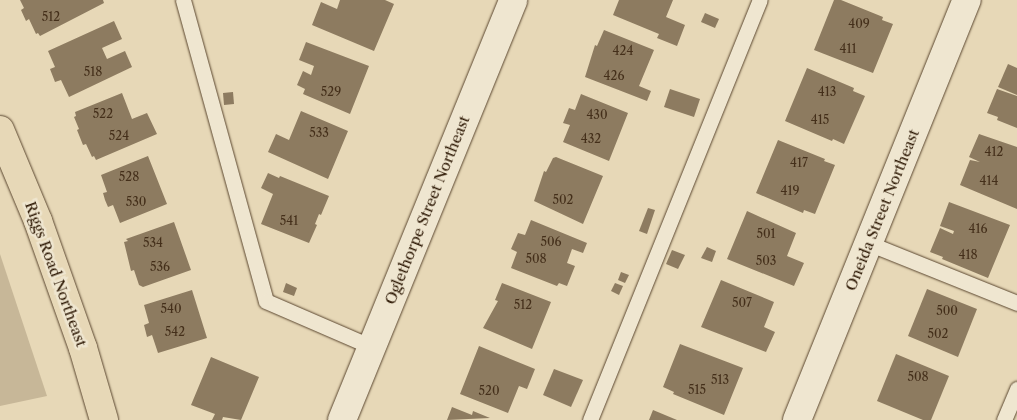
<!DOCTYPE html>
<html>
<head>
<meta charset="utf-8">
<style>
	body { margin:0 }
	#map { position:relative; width:1017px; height:420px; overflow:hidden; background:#e7d8b7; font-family:"Libre Caslon Text",serif }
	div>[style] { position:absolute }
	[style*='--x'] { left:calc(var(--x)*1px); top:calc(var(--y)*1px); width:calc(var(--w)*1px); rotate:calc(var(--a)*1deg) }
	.green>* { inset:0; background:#c7b798 }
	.building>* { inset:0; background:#8d7b60 }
	.roads { filter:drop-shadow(0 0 1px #5a462f) drop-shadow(0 0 1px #5a462f) }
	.service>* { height:15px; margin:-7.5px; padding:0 7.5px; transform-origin:7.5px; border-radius:7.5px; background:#efe6d0 }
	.minor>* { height:28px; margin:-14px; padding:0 14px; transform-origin:14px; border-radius:14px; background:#efe6d0 }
	.primary>* { height:28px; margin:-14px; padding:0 14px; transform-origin:14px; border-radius:14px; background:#e7d8b7 }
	span { translate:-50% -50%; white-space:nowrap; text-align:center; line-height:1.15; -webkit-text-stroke:5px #efe6d0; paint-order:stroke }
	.number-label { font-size:12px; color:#442f1a }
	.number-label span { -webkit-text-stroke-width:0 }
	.street-label { font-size:15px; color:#2b1602 }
</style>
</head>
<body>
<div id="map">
	<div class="green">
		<i style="clip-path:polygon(0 254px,47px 396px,0 406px)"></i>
	</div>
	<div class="building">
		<i style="clip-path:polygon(20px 0,103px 0,104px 3px,40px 36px,38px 33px,36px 34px,29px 19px,26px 21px,21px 10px,24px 8px)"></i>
		<i style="clip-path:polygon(340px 0,385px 0,394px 4px,374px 51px,312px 25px,321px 2px,337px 9px)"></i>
		<i style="clip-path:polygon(619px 0,673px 0,666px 17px,685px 25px,677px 46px,657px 38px,659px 34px,613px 15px)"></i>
		<i style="clip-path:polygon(834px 0,841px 0,883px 17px,882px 20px,893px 24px,873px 73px,814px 50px)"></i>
		<i style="clip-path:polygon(705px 13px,719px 19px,715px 28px,701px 22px)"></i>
		<i style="clip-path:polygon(114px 21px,122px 39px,102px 48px,107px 59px,125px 51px,132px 67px,69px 97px,61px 80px,55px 82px,50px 69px,55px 67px,48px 51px)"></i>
		<i style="clip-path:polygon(604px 30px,654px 50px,639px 86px,651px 91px,647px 101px,585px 77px,595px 45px,597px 46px)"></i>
		<i style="clip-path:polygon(306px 42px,369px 66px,350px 114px,303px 94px,305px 89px,297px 85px,303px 71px,311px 75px,314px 66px,299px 60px)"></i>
		<i style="clip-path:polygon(1008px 64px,1017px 68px,1017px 95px,998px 87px)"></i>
		<i style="clip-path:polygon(807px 68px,854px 88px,853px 91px,865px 96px,844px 144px,833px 139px,832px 141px,785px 121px)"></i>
		<i style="clip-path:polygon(670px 89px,700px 99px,694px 117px,664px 107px)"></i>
		<i style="clip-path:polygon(997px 89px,1017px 96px,1017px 128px,997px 120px,998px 117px,987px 113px)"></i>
		<i style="clip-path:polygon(233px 92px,234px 104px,224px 105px,223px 93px)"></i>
		<i style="clip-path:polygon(122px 93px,132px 119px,147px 113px,157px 134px,96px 160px,94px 156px,92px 157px,86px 144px,83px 145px,77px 130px,79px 129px,74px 117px,76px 116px,75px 112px)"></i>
		<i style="clip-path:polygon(581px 94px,628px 113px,609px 161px,563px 142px,570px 125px,563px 123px,569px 108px,575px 110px)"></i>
		<i style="clip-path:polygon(301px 111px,348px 131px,328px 179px,268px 152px,276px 134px,289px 140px)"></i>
		<i style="clip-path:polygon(979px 134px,1017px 147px,1017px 209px,960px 185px,970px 160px,980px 162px,969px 157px)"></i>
		<i style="clip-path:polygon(778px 140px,825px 159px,824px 161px,835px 165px,815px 214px,804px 210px,803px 213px,756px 193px)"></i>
		<i style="clip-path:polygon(148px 156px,167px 204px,120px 223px,113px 205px,108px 207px,105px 200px,103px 193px,107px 192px,101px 175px)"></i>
		<i style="clip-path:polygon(556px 157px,603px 176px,583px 224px,534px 201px,544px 171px,546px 172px,553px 158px)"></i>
		<i style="clip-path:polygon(268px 173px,279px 178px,280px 176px,329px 196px,321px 215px,319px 214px,315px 224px,317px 225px,309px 243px,261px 224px,273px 194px,261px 188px)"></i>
		<i style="clip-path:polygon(949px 202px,1010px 225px,988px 278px,942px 259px,943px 257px,930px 252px,940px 228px,953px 234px,954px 231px,940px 226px)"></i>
		<i style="clip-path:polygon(648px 208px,655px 210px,647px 234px,639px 231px)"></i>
		<i style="clip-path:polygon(747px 211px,796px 233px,787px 256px,804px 263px,794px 286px,727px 259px)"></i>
		<i style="clip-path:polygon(531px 220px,587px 243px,583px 253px,572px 249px,567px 263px,575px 266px,567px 286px,559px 283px,557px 286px,511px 268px,517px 252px,511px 249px,518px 233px,525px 235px)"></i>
		<i style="clip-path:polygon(174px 222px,191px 270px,143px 287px,139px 285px,134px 270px,131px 271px,124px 242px,128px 241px,126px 239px)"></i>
		<i style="clip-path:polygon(707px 247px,716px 251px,712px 262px,701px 258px)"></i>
		<i style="clip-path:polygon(672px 250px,685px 255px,678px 269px,666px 264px)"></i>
		<i style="clip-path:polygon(621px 272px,629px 275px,625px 283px,618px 280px)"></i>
		<i style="clip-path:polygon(721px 280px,774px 302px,764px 327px,775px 332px,766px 352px,701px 327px)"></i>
		<i style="clip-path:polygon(286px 283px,297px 288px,294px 296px,283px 292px)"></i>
		<i style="clip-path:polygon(502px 283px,551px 302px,532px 349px,483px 328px,498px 301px,495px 300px)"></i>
		<i style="clip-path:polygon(615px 283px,623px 286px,619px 295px,611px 291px)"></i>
		<i style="clip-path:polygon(927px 289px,977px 309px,958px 357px,908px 336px)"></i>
		<i style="clip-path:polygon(192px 290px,207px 338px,158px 353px,152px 335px,147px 337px,144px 325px,149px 323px,144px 305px)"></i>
		<i style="clip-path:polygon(680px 344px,743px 368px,724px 415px,673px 394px,674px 392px,663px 387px)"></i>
		<i style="clip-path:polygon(479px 346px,535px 369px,527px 389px,519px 386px,508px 413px,460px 394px)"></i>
		<i style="clip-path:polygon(896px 354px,949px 376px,931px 420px,923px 420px,877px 401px)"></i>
		<i style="clip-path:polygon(211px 357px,259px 377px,241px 420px,223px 417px,222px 420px,212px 420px,215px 414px,191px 405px)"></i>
		<i style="clip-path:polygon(554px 369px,583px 380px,571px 407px,543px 395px)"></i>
		<i style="clip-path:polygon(452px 407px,472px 415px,473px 411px,490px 418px,447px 420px)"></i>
		<i style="clip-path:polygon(653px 410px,677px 420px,649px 420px)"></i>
	</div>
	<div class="roads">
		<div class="service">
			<i style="--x:183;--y:0;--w:312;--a:74.6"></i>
			<i style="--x:266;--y:301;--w:116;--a:23.5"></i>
			<i style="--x:868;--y:243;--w:161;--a:21.9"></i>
			<i style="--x:590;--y:420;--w:453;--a:-68"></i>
			<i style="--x:1004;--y:420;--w:34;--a:-67"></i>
		</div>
		<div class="minor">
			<i style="--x:342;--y:420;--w:453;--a:-67.8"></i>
			<i style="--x:797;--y:420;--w:453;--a:-68"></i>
		</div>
		<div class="primary">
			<i style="--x:0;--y:130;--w:99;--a:67.3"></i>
			<i style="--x:38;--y:221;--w:135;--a:70.5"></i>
			<i style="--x:83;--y:348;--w:75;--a:73.7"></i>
		</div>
	</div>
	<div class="number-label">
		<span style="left:51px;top:17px">512</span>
		<span style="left:859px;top:24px">409</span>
		<span style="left:848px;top:49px">411</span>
		<span style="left:623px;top:51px">424</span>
		<span style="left:93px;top:72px">518</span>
		<span style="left:614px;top:76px">426</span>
		<span style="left:331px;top:92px">529</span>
		<span style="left:827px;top:92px">413</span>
		<span style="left:103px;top:114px">522</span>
		<span style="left:597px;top:115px">430</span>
		<span style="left:820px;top:120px">415</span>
		<span style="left:319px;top:133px">533</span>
		<span style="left:119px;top:136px">524</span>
		<span style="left:591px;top:139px">432</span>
		<span style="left:994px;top:152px">412</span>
		<span style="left:799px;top:163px">417</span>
		<span style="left:129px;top:177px">528</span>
		<span style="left:989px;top:181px">414</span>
		<span style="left:790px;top:191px">419</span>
		<span style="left:563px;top:200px">502</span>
		<span style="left:136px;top:202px">530</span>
		<span style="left:289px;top:221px">541</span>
		<span style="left:978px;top:229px">416</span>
		<span style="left:766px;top:234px">501</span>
		<span style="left:551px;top:242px">506</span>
		<span style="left:153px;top:243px">534</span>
		<span style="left:968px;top:255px">418</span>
		<span style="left:536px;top:259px">508</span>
		<span style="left:766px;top:261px">503</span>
		<span style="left:160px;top:267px">536</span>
		<span style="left:742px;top:303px">507</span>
		<span style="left:523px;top:305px">512</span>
		<span style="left:171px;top:309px">540</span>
		<span style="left:947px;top:311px">500</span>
		<span style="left:175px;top:332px">542</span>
		<span style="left:938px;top:334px">502</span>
		<span style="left:918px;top:377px">508</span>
		<span style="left:720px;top:380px">513</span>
		<span style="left:697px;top:390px">515</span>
		<span style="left:489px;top:391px">520</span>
	</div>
	<div class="street-label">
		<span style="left:427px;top:210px;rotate:-68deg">Oglethorpe Street Northeast</span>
		<span style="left:882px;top:210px;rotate:-68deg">Oneida Street Northeast</span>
		<span style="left:56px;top:274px;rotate:70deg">Riggs Road Northeast</span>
	</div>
</div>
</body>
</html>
